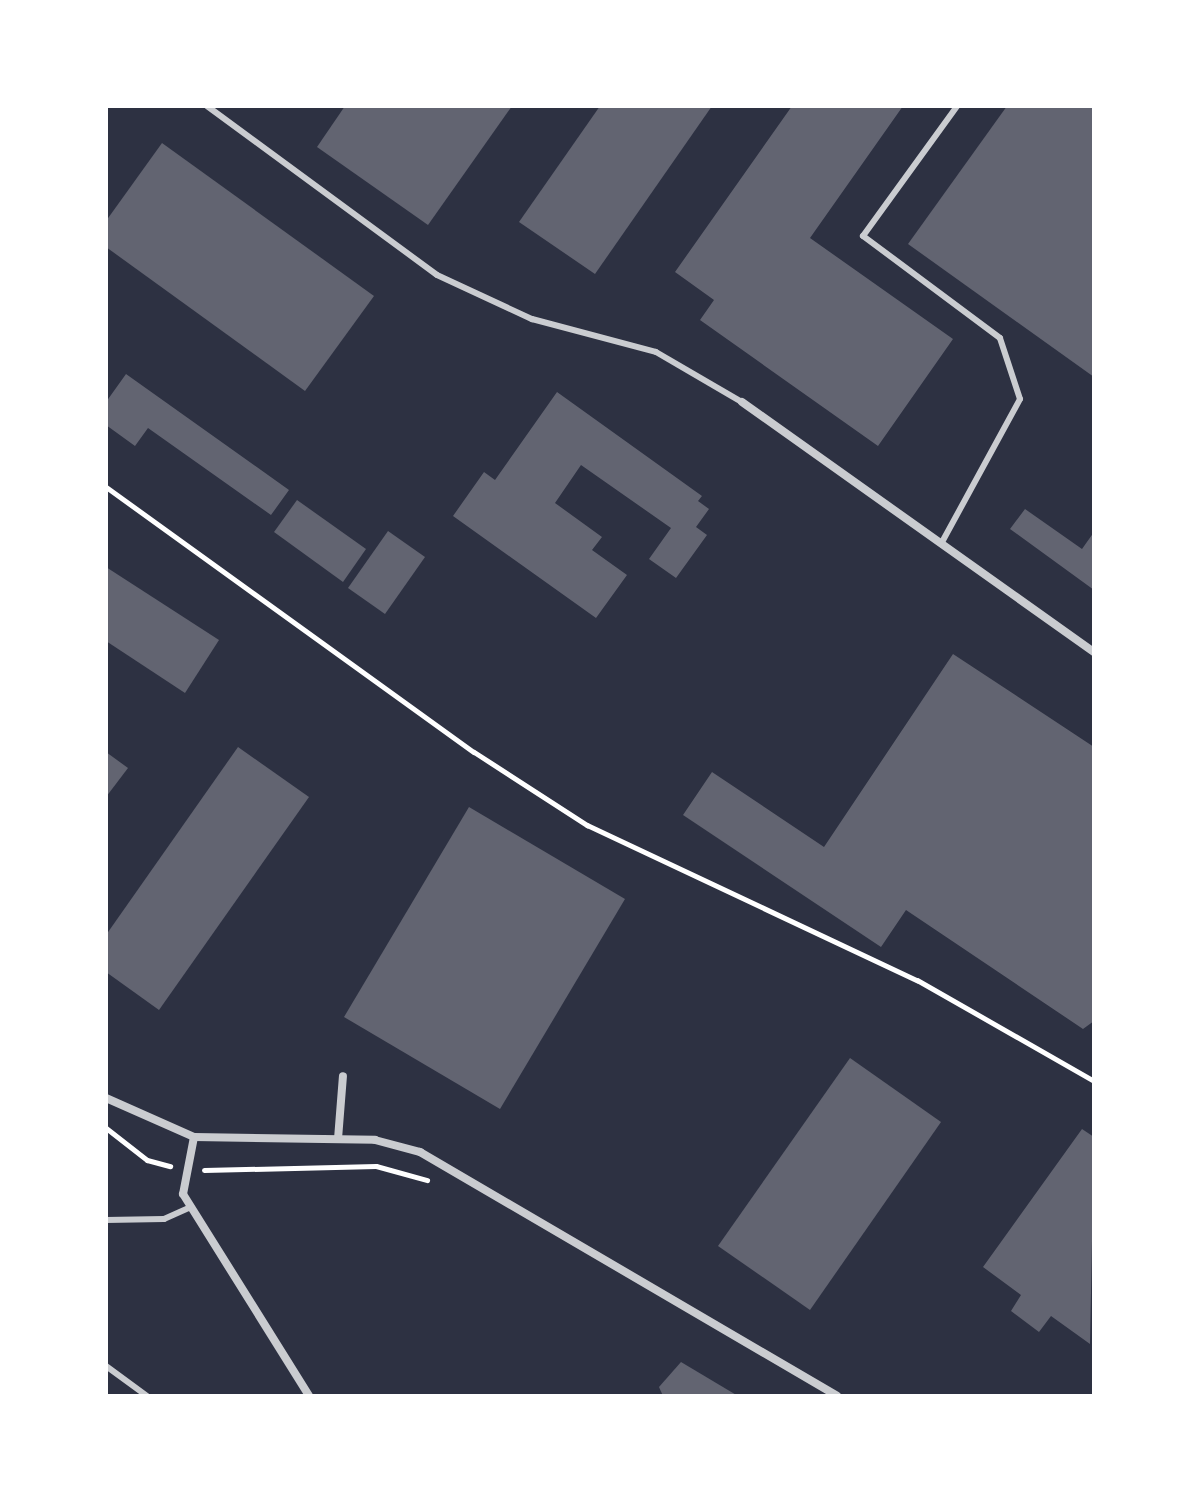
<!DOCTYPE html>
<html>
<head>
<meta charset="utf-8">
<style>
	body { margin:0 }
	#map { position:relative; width:1200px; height:1502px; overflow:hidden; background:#2d3142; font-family:"Public Sans",sans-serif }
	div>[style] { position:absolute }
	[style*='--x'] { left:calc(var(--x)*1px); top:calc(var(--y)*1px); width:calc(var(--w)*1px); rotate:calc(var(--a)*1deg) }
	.building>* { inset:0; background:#626471 }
	.path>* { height:5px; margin:-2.5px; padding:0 2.5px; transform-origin:2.5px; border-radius:2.5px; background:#fff }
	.service>* { height:6px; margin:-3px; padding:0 3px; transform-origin:3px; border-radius:3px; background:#caccd0 }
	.minor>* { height:8px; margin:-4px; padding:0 4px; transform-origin:4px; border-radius:4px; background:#caccd0 }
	span { translate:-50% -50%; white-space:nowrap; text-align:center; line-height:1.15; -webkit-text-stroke:8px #fff; paint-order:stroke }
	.frame { position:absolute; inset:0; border:108px solid #fff; pointer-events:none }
</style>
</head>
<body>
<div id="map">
	<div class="building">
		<i style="clip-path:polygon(345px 106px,512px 106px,428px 225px,317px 147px)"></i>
		<i style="clip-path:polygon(600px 106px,712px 106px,595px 274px,519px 222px)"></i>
		<i style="clip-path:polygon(792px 106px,903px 106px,810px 238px,953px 339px,878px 446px,700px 320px,714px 300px,675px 272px)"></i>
		<i style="clip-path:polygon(1007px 106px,1094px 106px,1094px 377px,908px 244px)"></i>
		<i style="clip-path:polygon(162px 143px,374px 296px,305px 391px,106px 247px,106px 221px)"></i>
		<i style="clip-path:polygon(126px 374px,289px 490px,271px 515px,148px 428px,135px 446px,106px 425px,106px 402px)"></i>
		<i style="clip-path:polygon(557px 392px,702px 496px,698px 501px,709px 509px,696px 527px,707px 535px,676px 578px,649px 559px,671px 528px,581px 465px,555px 503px,602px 537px,592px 550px,627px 575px,596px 618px,453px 516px,484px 472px,495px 480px)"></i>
		<i style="clip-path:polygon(297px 500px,366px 549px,343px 582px,274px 532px)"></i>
		<i style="clip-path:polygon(1025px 509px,1082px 549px,1094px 532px,1094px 590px,1010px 529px)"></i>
		<i style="clip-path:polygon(388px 531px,425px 557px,385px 614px,348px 588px)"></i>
		<i style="clip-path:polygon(106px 567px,219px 640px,185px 693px,106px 641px)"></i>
		<i style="clip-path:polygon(953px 654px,1094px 747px,1094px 1021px,1083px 1029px,906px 910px,881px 947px,683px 815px,712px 772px,824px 847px)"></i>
		<i style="clip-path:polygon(238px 747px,309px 797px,159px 1010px,106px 972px,106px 935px)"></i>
		<i style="clip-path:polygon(106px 752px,128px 768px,106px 797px)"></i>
		<i style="clip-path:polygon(469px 807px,625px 899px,500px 1109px,344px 1017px)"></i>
		<i style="clip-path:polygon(850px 1058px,941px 1122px,810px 1310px,718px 1246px)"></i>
		<i style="clip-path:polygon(1082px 1129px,1094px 1137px,1090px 1344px,1051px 1316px,1039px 1332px,1011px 1311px,1021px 1295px,983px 1267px)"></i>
		<i style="clip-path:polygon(681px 1362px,738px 1396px,663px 1396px,659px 1387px)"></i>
	</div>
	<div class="path">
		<i style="--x:106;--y:487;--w:453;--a:35.8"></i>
		<i style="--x:474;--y:752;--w:135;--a:32.9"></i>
		<i style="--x:587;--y:825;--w:365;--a:25.2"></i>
		<i style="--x:917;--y:980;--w:204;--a:29.7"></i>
		<i style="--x:106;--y:1128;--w:52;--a:38"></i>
		<i style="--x:147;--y:1160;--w:24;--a:15"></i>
		<i style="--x:204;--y:1170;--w:172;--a:-1.3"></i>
		<i style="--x:376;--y:1166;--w:53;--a:15.4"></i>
	</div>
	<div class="service">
		<i style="--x:207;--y:106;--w:285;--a:36.3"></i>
		<i style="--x:437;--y:275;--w:105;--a:24.9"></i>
		<i style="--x:532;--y:319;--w:128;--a:14.9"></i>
		<i style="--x:656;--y:352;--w:99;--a:30.2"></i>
		<i style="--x:941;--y:544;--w:165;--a:-61.4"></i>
		<i style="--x:1020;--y:399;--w:64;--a:-108.2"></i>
		<i style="--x:1000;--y:338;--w:171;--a:-143.3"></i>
		<i style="--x:863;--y:236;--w:160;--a:-54.1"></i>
		<i style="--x:106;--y:1220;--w:58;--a:-1"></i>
		<i style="--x:164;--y:1219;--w:30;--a:-24"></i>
		<i style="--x:106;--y:1366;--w:51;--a:36.2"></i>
	</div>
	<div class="minor">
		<i style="--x:742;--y:402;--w:432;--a:35.4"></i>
		<i style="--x:106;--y:1098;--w:96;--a:23.9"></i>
		<i style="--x:194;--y:1137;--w:181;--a:0.9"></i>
		<i style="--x:375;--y:1140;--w:47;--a:14.9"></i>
		<i style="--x:420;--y:1152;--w:483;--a:30.3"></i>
		<i style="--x:194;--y:1137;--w:58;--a:100.9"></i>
		<i style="--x:183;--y:1194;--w:238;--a:58"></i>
		<i style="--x:338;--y:1139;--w:63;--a:-85.5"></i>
	</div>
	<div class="frame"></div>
</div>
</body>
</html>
